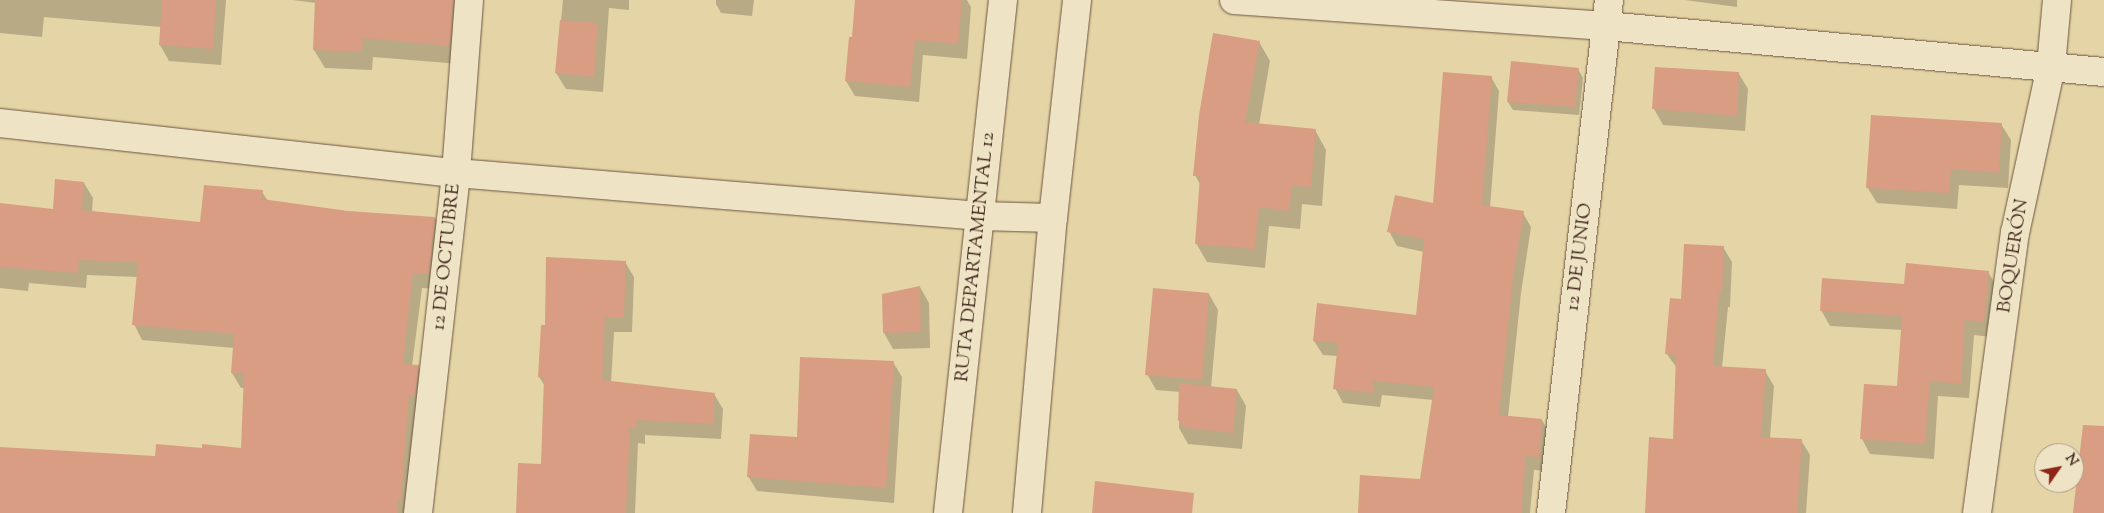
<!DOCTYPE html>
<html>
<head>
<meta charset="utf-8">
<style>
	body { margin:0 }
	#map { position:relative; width:2104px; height:513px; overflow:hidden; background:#e5d5a6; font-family:"Sorts Mill Goudy",serif }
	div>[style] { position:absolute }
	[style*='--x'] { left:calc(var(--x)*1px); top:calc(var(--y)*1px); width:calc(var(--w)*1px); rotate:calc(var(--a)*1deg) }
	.shadow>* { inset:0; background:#0003 }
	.building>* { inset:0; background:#d89d82 }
	.roads { filter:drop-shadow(0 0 1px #6d5542) drop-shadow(0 0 1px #6d5542) }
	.street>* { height:28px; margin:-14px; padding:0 14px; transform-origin:14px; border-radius:14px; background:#eee4c5 }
	.secondary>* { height:28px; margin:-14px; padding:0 14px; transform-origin:14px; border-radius:14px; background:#eee4c5 }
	span { translate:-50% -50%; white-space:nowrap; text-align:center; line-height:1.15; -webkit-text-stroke:4.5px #eee4c5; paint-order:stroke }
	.street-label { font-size:19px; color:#452a21 }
	.north { position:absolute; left:2034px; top:443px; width:50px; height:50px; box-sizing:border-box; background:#eee4c5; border:1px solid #aa9a83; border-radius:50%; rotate:57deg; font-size:14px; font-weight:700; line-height:20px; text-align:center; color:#452a21 }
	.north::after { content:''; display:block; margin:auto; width:18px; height:22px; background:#8f2418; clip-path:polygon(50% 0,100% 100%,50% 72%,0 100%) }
</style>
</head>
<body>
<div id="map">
	<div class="shadow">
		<i style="clip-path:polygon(0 0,226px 0,221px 65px,169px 61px,160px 45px,161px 27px,44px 17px,42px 37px,0 33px)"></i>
		<i style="clip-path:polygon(292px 0,478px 0,460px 64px,373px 57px,372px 70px,325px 68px,314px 50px,316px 3px)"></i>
		<i style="clip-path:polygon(563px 0,629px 0,629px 10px,609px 8px,603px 92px,566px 89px,556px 73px)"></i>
		<i style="clip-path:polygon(716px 0,754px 0,752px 16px,721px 13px,716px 4px)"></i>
		<i style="clip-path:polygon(856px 0,967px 0,971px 7px,967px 59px,923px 55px,919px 102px,855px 96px,846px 81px,853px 39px)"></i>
		<i style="clip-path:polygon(1685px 0,1737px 0,1737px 7px)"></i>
		<i style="clip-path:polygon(1259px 42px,1270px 61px,1259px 125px,1315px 130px,1326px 150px,1322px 206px,1302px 204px,1300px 229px,1269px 226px,1265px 268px,1207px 262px,1196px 243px,1201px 186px,1195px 175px)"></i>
		<i style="clip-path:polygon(1578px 69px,1583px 78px,1579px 115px,1513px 110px,1508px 102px)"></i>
		<i style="clip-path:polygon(1739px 74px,1748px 89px,1745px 131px,1663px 125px,1654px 109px)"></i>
		<i style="clip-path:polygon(1491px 77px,1499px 91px,1490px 208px,1523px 213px,1531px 227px,1521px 293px,1508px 417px,1542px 420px,1550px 434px,1547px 471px,1534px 470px,1530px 513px,1359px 513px,1421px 480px,1433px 400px,1382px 395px,1380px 407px,1343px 403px,1335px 388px,1338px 356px,1323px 355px,1314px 341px,1417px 316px,1424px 252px,1397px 246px,1389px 231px,1434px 205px)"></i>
		<i style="clip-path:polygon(2001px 124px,2011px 140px,2008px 188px,1959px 185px,1957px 209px,1877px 203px,1867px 187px)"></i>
		<i style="clip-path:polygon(84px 183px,93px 198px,92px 212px,201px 223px,262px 192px,268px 201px,348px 212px,435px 218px,443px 234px,437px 289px,422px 288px,412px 366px,418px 366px,427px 381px,409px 513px,0 513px,0 448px,156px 458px,203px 449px,242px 449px,245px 388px,241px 388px,232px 373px,234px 348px,142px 340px,134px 324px,138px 277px,87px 275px,86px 288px,29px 283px,28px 291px,0 288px,0 205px,54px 210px)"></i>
		<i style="clip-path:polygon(1723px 247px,1732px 262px,1730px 307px,1728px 307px,1722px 368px,1765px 371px,1774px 386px,1770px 438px,1801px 440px,1810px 455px,1806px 513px,1645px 513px,1674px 440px,1677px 368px,1666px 353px,1682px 301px)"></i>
		<i style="clip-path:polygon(625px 262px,634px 277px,632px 332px,614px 332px,611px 383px,714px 394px,723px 409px,721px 439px,645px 435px,645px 444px,638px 443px,635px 513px,517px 513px,542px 465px,545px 386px,539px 377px,546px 326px)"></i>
		<i style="clip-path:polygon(1988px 272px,1997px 287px,1992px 337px,1974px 335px,1969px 398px,1938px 396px,1934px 459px,1870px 454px,1862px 439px,1898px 388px,1903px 330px,1830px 326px,1821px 310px,1905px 285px)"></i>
		<i style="clip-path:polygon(920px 287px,929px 303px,930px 348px,893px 349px,884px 333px)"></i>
		<i style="clip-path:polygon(1209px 294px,1218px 310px,1211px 388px,1237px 390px,1246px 406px,1242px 449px,1188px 444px,1179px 428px,1180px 392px,1156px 390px,1147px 374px)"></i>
		<i style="clip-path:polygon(893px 362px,902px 377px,894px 503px,757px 491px,748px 476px)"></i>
	</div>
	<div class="building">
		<i style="clip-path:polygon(162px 0,216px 0,213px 49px,159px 45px)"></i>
		<i style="clip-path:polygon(315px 0,453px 0,450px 46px,363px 38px,362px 52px,313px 50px)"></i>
		<i style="clip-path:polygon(855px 0,962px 0,958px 44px,915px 40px,910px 87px,845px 81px,849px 37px,852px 37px)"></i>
		<i style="clip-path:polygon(560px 20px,598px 23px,594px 77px,555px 73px)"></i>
		<i style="clip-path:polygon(1213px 33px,1260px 41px,1245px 122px,1316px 129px,1311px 187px,1292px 186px,1289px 211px,1259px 207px,1255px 249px,1195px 244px,1200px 176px,1193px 176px,1199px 115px)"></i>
		<i style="clip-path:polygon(1511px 61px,1579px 68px,1575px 107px,1507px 102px)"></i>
		<i style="clip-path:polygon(1655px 67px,1739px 72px,1737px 116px,1652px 109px)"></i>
		<i style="clip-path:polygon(1443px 72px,1492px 76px,1482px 205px,1524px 211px,1513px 278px,1499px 415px,1542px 419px,1539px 457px,1526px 456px,1521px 513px,1358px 513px,1360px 475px,1420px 479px,1434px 387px,1374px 381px,1373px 393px,1333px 389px,1338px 343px,1313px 341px,1317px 303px,1416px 315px,1424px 239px,1387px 232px,1395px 195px,1433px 203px)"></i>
		<i style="clip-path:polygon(1871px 115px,2002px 123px,1999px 173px,1951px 169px,1949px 193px,1866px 188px)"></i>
		<i style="clip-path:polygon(55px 179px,84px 182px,82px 210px,200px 222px,204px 185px,263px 190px,262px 199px,348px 211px,435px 217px,429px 274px,413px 273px,403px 364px,419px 365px,415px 396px,409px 396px,401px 499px,398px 499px,397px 513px,0 513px,0 447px,155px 456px,156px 444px,202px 448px,202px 444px,241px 448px,244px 374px,231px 373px,234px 334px,132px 325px,138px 262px,79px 260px,78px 273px,0 267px,0 203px,53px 209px)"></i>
		<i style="clip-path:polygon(1684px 244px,1724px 246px,1722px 292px,1719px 292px,1713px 366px,1766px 369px,1761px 437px,1802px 439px,1797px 513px,1645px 513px,1649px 437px,1673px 439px,1676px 355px,1665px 354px,1670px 298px,1681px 299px)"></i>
		<i style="clip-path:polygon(546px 257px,626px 261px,624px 318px,605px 317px,602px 380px,715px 393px,713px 424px,637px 420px,636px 429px,630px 428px,626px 513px,516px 513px,518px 463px,541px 464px,544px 377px,538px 377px,541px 325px,545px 325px)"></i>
		<i style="clip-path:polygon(1906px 263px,1989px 271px,1984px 322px,1965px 320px,1961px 384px,1930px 381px,1925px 444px,1860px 439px,1864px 384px,1897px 386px,1902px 316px,1820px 311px,1822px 278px,1904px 284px)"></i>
		<i style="clip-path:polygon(920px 286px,921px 332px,883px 333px,882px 294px)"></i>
		<i style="clip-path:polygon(1153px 288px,1209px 293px,1202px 380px,1145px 375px)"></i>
		<i style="clip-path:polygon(800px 357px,894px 361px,886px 488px,747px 477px,750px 434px,797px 437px)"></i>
		<i style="clip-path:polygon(1179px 383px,1237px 389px,1233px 433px,1186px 428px,1178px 420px)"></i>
		<i style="clip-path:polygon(2083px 425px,2104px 426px,2104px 513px,2073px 513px)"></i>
		<i style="clip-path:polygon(1095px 481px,1194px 493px,1192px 513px,1092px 513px)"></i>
	</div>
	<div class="roads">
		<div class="street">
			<i style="--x:1234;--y:0;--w:373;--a:4"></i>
			<i style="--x:1606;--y:26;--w:500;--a:5.28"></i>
			<i style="--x:0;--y:123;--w:459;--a:6.3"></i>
			<i style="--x:456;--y:173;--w:526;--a:4.69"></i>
			<i style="--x:980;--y:216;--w:73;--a:1.6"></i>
			<i style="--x:418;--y:513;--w:342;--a:-83.6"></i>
			<i style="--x:456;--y:173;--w:173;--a:-85.7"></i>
			<i style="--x:1551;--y:513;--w:516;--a:-83.55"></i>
			<i style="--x:1977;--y:513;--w:283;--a:-82.3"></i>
			<i style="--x:2015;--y:233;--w:171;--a:-77.8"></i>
			<i style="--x:2051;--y:66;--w:66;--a:-84.8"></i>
		</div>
		<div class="secondary">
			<i style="--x:948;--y:513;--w:516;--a:-83.88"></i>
			<i style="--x:1027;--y:513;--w:296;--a:-85"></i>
			<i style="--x:1053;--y:218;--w:219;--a:-83.7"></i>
		</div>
	</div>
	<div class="street-label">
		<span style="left:2014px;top:256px;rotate:-81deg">BOQUERÓN</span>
		<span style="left:447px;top:257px;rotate:-84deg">12 DE OCTUBRE</span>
		<span style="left:976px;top:257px;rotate:-84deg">RUTA DEPARTAMENTAL 12</span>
		<span style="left:1580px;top:257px;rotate:-83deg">12 DE JUNIO</span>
	</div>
	<div class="north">N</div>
</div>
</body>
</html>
